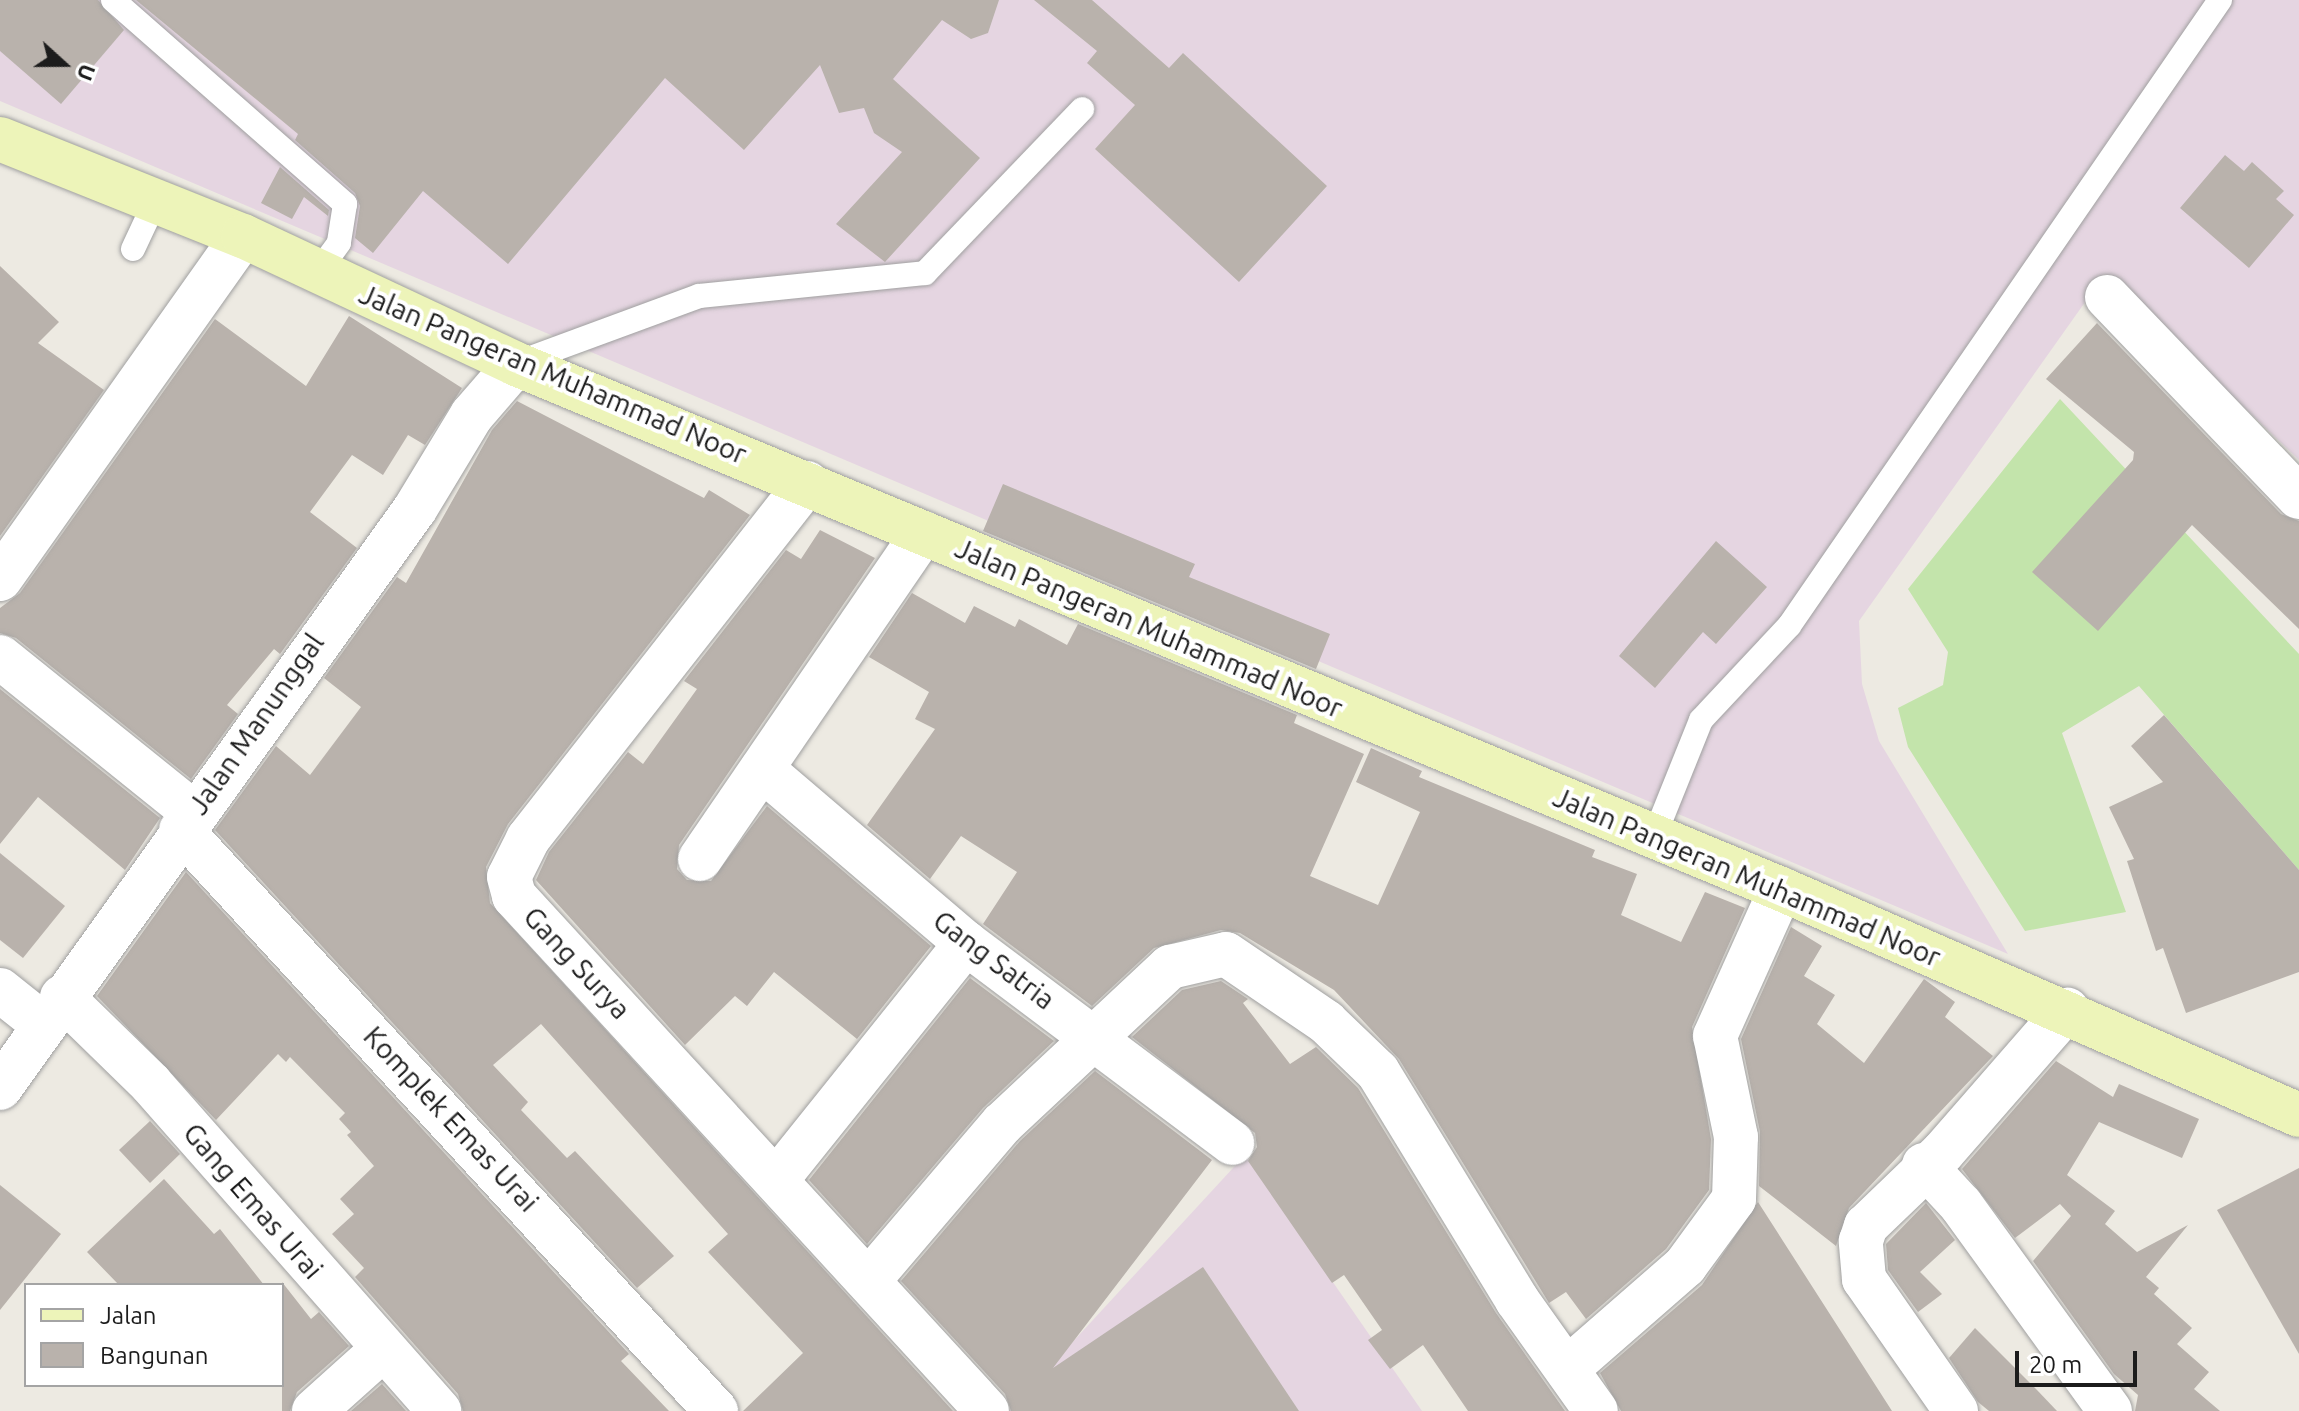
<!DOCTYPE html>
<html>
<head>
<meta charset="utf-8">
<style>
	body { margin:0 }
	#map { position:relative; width:2299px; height:1411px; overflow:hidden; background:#edeae2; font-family:Ubuntu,sans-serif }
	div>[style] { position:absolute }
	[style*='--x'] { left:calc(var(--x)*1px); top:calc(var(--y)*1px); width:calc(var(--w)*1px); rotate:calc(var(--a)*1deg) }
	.industrial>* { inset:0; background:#e5d5e1 }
	.grass>* { inset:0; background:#c3e4ab }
	.building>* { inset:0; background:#b9b2ac }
	.roads { filter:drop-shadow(0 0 2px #a0a0a0) drop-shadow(0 0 2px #a0a0a0) }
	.lane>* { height:24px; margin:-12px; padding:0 12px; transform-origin:12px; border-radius:12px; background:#fff }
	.street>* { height:44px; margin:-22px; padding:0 22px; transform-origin:22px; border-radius:22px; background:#fff }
	.secondary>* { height:44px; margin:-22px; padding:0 22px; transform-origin:22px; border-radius:22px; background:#edf4b9 }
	span { translate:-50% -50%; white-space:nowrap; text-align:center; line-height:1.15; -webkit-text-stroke:8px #fff; paint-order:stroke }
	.street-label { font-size:28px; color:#1c1c1c }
	.legend { position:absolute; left:24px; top:1283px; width:260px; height:104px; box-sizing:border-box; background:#fff; border:2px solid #a4a4a4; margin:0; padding:10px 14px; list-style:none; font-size:24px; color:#1c1c1c }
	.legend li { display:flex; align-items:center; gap:16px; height:40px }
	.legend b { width:40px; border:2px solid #a4a4a4 }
	.north { position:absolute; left:24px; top:24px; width:80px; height:80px; -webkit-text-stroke:6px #fff; paint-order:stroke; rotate:111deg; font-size:22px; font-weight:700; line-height:32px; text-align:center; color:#1c1c1c }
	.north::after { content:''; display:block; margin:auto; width:28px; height:36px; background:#1c1c1c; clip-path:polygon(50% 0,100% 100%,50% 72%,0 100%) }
	.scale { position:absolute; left:2015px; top:1351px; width:122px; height:36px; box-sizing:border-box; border:4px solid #1c1c1c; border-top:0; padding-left:10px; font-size:24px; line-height:28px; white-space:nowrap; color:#1c1c1c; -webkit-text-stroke:6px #fff; paint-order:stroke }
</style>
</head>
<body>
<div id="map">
	<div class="industrial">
		<i style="clip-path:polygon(0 0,2299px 0,2299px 460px,2105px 274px,1859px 621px,1862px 684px,1879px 741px,2008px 954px,0 101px)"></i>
		<i style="clip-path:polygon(1245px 1155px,1422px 1411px,1009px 1411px)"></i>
	</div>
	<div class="grass">
		<i style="clip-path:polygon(2060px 399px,2299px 654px,2299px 870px,2139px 686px,2062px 733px,2126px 912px,2025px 931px,1908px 747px,1898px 708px,1943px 685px,1948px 652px,1908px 589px)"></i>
	</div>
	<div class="building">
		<i style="clip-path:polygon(0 0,98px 0,124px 30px,61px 104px,0 51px)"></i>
		<i style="clip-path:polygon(136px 0,999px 0,988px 33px,971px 39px,942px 20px,893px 79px,980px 158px,885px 262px,836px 224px,902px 152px,874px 133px,864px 108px,839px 113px,820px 65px,744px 150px,665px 78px,508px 264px,423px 191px,373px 253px,355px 238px,360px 206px,355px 193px,295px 140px,298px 134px)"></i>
		<i style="clip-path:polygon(1034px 0,1092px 0,1169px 68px,1183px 53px,1327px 186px,1239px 282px,1095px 149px,1135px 105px,1087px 63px,1097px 51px)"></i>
		<i style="clip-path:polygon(2225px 155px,2244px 171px,2252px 162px,2284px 191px,2276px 199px,2294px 215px,2249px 268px,2180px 208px)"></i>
		<i style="clip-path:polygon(280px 167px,329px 210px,328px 216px,304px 197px,292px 219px,261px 203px)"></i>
		<i style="clip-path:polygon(0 266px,59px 322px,38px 343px,104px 390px,0 536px)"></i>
		<i style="clip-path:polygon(349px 316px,462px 388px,425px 445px,408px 435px,383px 475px,352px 455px,310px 512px,357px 548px,280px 654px,274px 649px,227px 705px,238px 714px,191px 779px,16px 638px,0 633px,0 608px,20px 593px,215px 319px,306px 386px)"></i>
		<i style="clip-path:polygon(2097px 323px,2281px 514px,2299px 521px,2299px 629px,2192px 525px,2098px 631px,2032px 572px,2133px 460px,2134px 452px,2046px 379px)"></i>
		<i style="clip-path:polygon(517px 401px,704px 498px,709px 490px,750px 515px,508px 824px,486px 867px,490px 903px,953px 1411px,743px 1411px,803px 1353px,708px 1252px,728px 1234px,541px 1024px,493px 1065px,528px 1102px,521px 1110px,567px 1158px,575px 1151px,674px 1256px,637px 1288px,215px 830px,276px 746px,310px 775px,361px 707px,324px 678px,397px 577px,406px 583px,492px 430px)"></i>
		<i style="clip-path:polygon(1003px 484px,1195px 564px,1189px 577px,1330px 634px,1316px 669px,983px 531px)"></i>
		<i style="clip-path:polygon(820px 530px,875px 558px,679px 845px,677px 869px,687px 880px,711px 881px,767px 806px,931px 946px,857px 1039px,774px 972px,747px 1006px,735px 996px,685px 1045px,536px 880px,549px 852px,628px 752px,643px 764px,697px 689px,684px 681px,786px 550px,801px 559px)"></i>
		<i style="clip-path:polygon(1716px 541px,1767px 587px,1716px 644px,1703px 632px,1655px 688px,1619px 656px)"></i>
		<i style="clip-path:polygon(912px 593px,965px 623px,974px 606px,1015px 627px,1019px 619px,1067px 645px,1078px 624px,1297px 715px,1294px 723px,1364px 754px,1310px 876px,1378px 905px,1420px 812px,1356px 782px,1371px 748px,1422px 771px,1419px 777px,1595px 850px,1592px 857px,1637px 874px,1621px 915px,1681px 942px,1705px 892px,1745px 908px,1692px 1027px,1711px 1139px,1709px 1190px,1666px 1249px,1586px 1319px,1566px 1292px,1549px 1303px,1399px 1059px,1334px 990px,1240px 933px,1221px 930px,1154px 948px,1092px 1006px,983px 924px,1017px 872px,961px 836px,930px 879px,867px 825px,935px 729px,915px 719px,929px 692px,869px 657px)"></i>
		<i style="clip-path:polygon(0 689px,160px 818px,125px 870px,38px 797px,0 844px)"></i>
		<i style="clip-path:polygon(2164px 715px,2299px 870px,2299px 972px,2186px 1013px,2163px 948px,2156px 951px,2127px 861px,2134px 859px,2109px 807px,2163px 782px,2131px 746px)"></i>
		<i style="clip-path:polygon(0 853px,65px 906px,23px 958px,0 940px)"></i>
		<i style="clip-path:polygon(186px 872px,629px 1354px,621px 1361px,669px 1411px,463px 1411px,458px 1394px,355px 1277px,364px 1268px,332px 1234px,354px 1214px,340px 1199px,374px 1166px,347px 1135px,351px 1132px,339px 1119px,345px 1113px,290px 1057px,286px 1062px,278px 1054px,216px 1120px,97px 996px)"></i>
		<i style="clip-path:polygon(1791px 927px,1822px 946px,1804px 976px,1835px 995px,1817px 1024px,1864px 1063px,1924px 979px,1955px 1002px,1945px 1017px,1993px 1056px,1849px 1208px,1836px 1246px,1759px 1186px,1760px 1132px,1741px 1039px)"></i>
		<i style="clip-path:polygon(970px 978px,1054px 1041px,983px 1108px,867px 1244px,809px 1180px)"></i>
		<i style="clip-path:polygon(1221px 981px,1248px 999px,1243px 1003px,1290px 1064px,1316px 1047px,1358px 1088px,1496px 1313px,1565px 1411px,1468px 1411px,1423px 1345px,1390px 1369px,1368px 1340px,1382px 1330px,1344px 1275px,1332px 1283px,1248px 1161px,1257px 1147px,1255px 1133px,1132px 1037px,1182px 990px)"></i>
		<i style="clip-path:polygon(2056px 1061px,2113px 1097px,2119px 1084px,2199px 1119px,2182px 1158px,2099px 1122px,2067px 1175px,2115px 1211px,2105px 1224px,2137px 1252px,2188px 1225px,2146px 1277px,2159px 1288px,2154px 1294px,2192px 1328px,2177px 1344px,2209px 1372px,2194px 1389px,2220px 1411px,2135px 1411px,2138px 1395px,2114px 1374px,2033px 1261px,2071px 1216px,2060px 1204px,2015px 1238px,1962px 1169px)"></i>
		<i style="clip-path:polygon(1095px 1071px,1212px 1160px,1053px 1368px,1203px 1267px,1299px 1411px,1011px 1411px,1005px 1394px,901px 1281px,1020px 1141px)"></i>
		<i style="clip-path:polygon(150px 1121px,180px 1154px,150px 1183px,119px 1150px)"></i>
		<i style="clip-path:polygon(2299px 1168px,2299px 1354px,2217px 1210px)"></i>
		<i style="clip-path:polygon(164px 1179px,214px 1234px,220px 1229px,264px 1285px,119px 1285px,87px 1252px)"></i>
		<i style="clip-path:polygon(0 1185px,61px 1234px,0 1310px)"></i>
		<i style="clip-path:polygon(1758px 1202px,1892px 1411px,1621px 1411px,1600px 1373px,1702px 1285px)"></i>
		<i style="clip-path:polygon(1926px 1203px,1955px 1240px,1920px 1272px,1942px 1294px,1918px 1312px,1888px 1270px,1886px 1244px)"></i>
		<i style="clip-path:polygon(282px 1282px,311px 1319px,319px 1312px,349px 1346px,297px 1392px,290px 1411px,282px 1411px)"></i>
		<i style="clip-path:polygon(1975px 1328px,2037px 1390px,2057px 1411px,1989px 1411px,1978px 1402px,1949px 1358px)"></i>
		<i style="clip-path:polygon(382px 1384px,406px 1411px,351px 1411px)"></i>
	</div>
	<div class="roads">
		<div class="lane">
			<i style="--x:113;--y:0;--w:309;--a:41.3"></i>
			<i style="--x:345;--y:204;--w:39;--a:99"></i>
			<i style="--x:339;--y:243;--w:36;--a:126"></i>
			<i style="--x:133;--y:249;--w:52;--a:-64.9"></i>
			<i style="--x:517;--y:363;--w:194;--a:-20.2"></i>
			<i style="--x:699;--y:296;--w:227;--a:-5.8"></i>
			<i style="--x:925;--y:273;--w:227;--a:-46.2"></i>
			<i style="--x:1654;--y:837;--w:126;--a:-68.1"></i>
			<i style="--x:1701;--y:720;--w:129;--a:-46.9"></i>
			<i style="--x:1789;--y:626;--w:760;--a:-55.45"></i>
		</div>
		<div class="street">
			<i style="--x:2107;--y:297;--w:277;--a:46.2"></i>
			<i style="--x:807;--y:483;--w:452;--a:128.1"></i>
			<i style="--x:528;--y:839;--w:42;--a:116.6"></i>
			<i style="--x:509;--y:877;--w:20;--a:75"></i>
			<i style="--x:514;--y:896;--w:699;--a:47.43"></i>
			<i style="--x:0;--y:579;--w:420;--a:-54.7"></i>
			<i style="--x:0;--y:657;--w:249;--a:38.8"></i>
			<i style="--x:762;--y:769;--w:268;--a:40.5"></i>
			<i style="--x:966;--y:943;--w:333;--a:36.9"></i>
			<i style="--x:181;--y:830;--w:790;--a:47.36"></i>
			<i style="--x:700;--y:859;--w:395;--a:-55.6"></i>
			<i style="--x:0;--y:990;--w:56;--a:38.5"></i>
			<i style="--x:62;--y:997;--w:124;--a:44.3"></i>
			<i style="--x:151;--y:1084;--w:436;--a:48.6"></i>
			<i style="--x:0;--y:1088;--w:712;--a:-54.37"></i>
			<i style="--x:415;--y:509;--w:110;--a:-58.8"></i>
			<i style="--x:472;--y:415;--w:67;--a:-49.2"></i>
			<i style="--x:1924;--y:1165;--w:54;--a:47.2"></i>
			<i style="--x:1961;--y:1205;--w:254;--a:54.1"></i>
			<i style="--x:778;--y:1178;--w:301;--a:-51.3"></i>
			<i style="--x:869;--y:1280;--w:205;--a:-49.6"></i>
			<i style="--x:1002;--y:1124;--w:230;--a:-43.1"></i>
			<i style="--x:1170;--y:967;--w:57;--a:-13.1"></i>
			<i style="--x:1226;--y:954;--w:121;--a:34.2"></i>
			<i style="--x:1326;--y:1022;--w:72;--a:43.9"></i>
			<i style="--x:1378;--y:1072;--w:267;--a:58.6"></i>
			<i style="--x:1517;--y:1300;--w:136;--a:54.6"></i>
			<i style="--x:1567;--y:1369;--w:157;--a:-41.1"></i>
			<i style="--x:1685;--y:1266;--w:83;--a:-53.8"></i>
			<i style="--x:1734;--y:1199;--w:62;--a:-88.2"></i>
			<i style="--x:1736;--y:1137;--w:103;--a:-101.7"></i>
			<i style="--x:1715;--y:1036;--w:161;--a:-65.8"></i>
			<i style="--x:314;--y:1411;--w:93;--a:-41.9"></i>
			<i style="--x:1956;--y:1411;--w:161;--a:-124.9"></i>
			<i style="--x:1864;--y:1279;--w:38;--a:-95"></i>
			<i style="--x:1861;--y:1241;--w:16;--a:-72"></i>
			<i style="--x:1866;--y:1226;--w:107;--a:-43.9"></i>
			<i style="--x:1943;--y:1152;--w:189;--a:-48.9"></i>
		</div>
		<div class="secondary">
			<i style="--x:0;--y:139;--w:262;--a:21.8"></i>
			<i style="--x:243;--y:236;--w:302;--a:25.1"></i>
			<i style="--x:516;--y:364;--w:1370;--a:22.54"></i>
			<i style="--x:1781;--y:889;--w:565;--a:23.57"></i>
		</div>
	</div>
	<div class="street-label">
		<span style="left:553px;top:374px;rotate:23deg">Jalan Pangeran Muhammad Noor</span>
		<span style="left:1149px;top:628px;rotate:23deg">Jalan Pangeran Muhammad Noor</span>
		<span style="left:256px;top:724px;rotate:-55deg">Jalan Manunggal</span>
		<span style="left:1747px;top:877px;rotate:23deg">Jalan Pangeran Muhammad Noor</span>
		<span style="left:994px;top:960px;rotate:37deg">Gang Satria</span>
		<span style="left:577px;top:963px;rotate:47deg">Gang Surya</span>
		<span style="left:451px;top:1119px;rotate:47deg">Komplek Emas Urai</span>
		<span style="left:253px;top:1201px;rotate:49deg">Gang Emas Urai</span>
	</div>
	<ul class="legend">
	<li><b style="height:10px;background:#edf4b9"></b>Jalan</li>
	<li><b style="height:22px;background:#b9b2ac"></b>Bangunan</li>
	</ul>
	<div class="north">U</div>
	<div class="scale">20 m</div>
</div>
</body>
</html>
